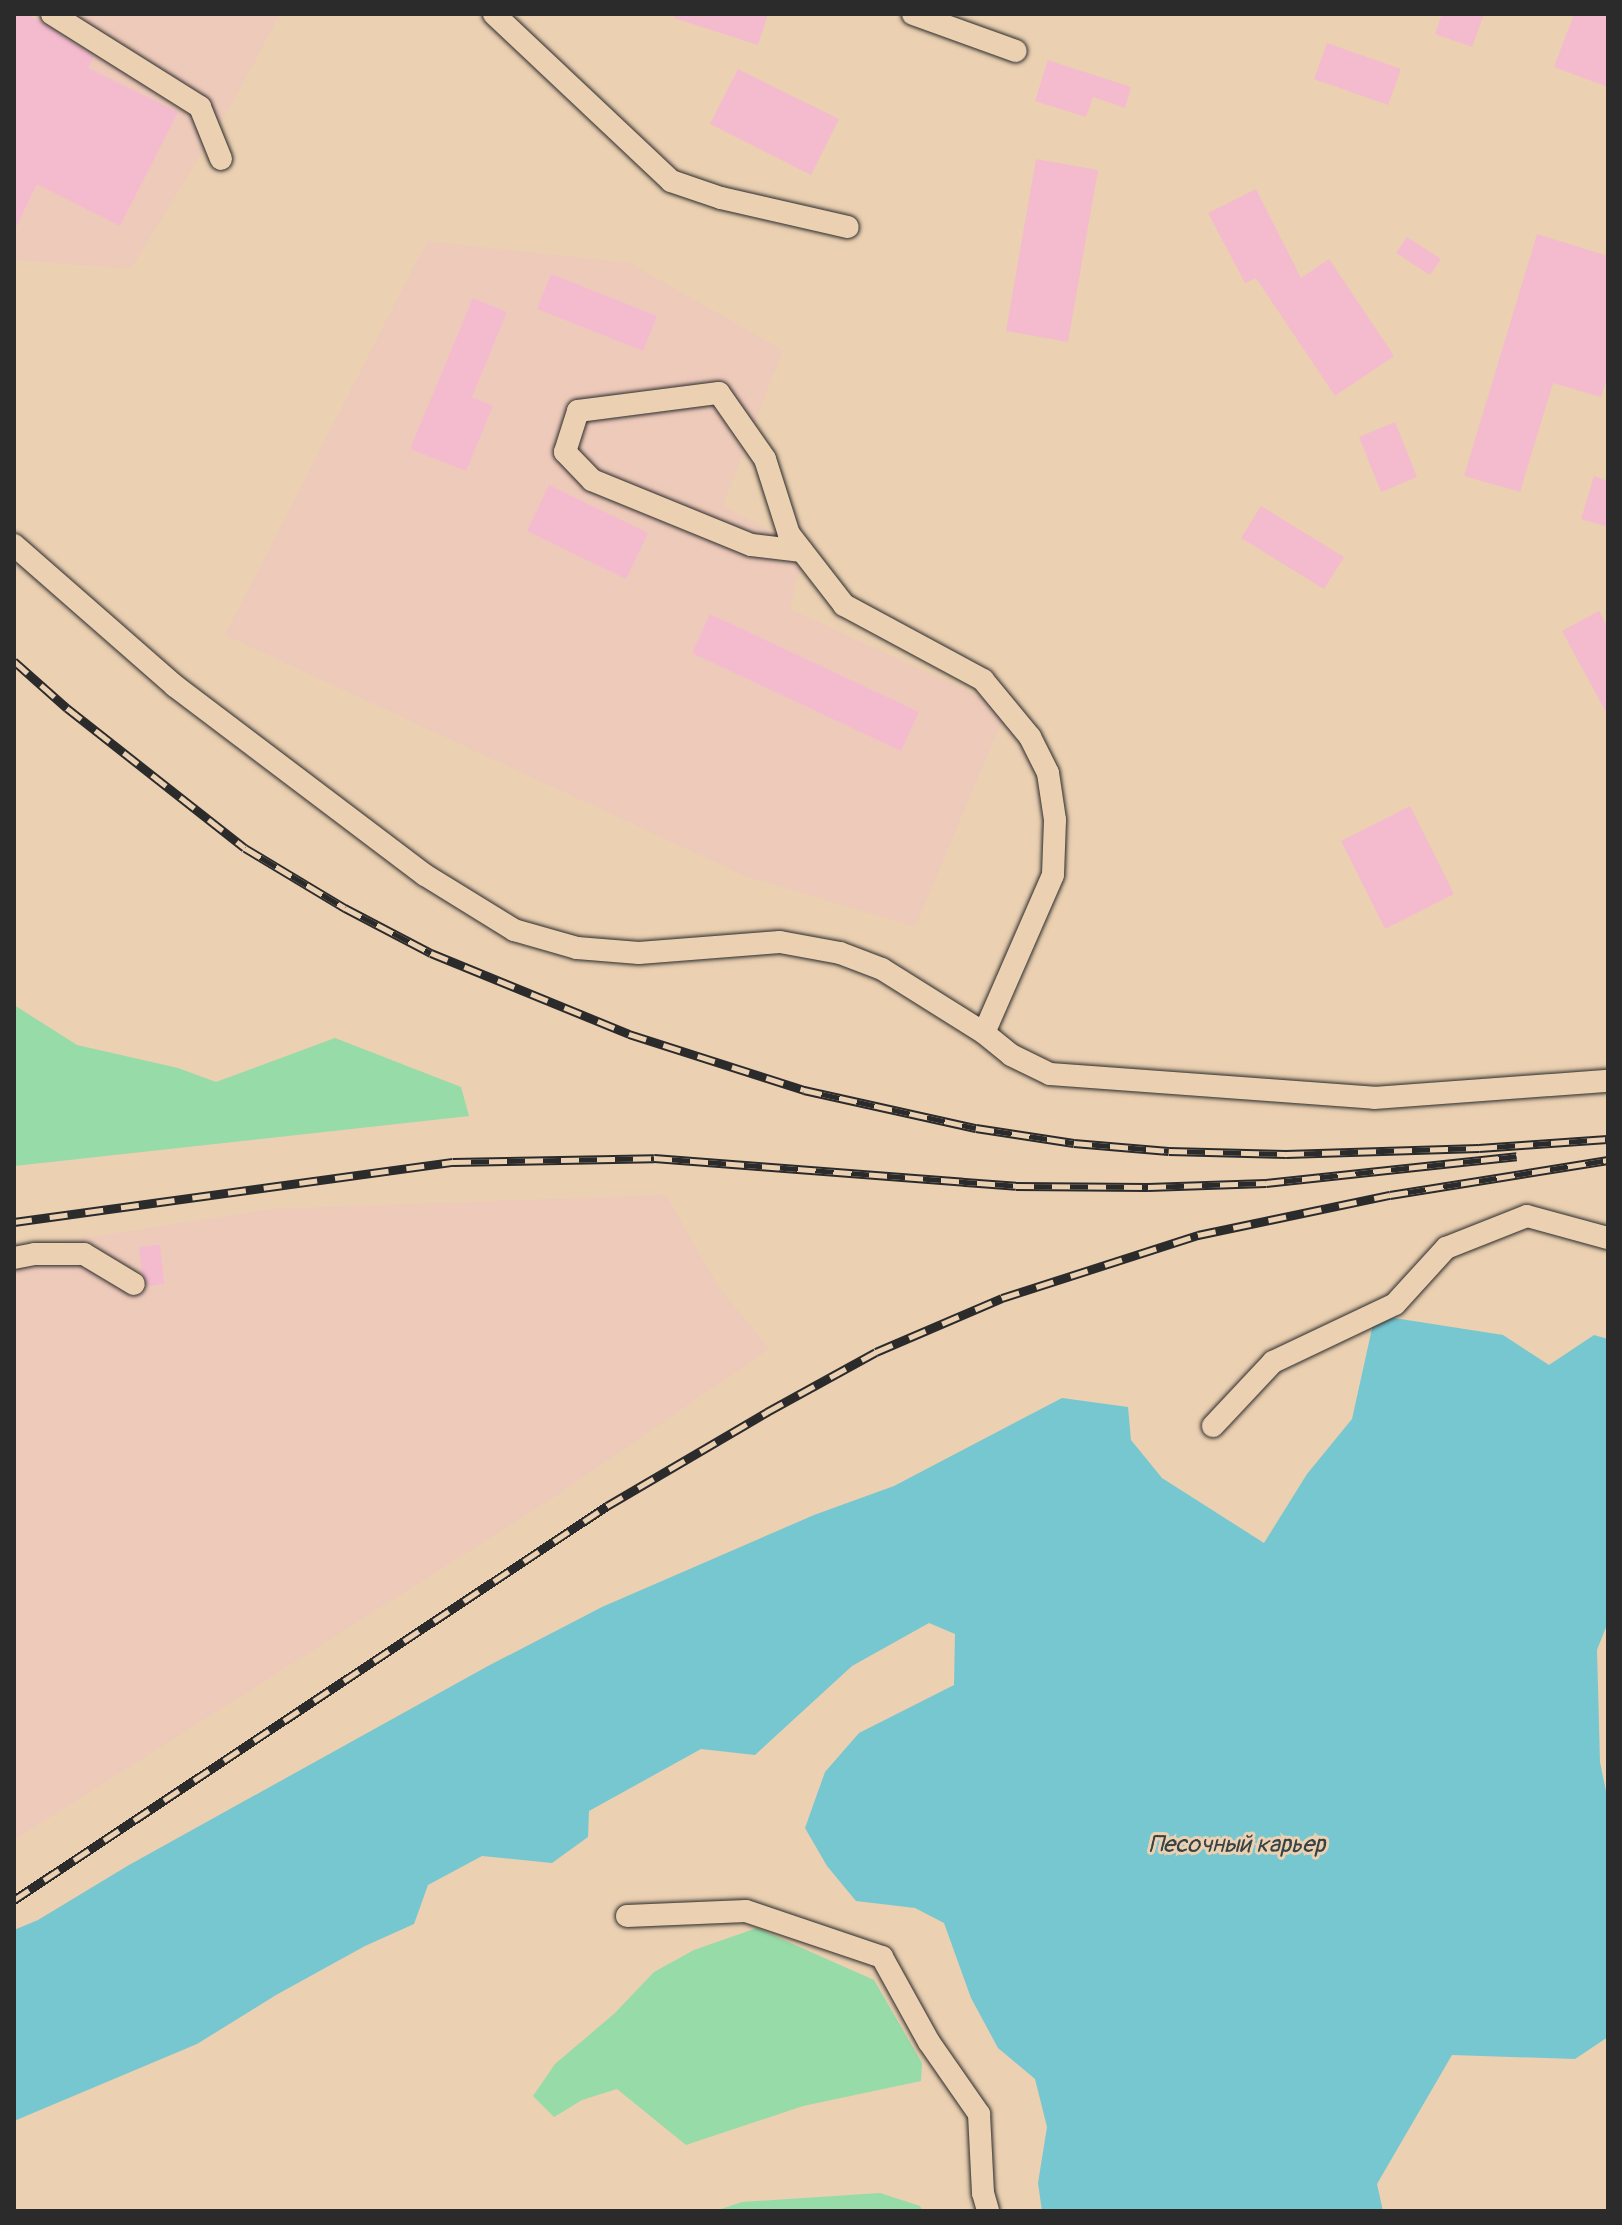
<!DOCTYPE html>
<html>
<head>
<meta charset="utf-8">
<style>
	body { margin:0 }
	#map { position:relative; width:1622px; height:2225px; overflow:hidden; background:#ebd0b2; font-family:Pangolin,sans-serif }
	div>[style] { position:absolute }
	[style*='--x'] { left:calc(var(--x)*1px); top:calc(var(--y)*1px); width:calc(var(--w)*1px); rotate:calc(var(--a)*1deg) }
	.built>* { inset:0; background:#eecaba }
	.green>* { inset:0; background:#96dba8 }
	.water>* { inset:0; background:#77c7d1 }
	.building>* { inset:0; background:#f4bbce }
	.roads { filter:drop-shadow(0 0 2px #2b2b2b) drop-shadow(0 0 2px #2b2b2b) }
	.minor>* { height:22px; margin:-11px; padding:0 11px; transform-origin:11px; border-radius:11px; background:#ebd0b2 }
	.rail>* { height:9px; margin-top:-4.5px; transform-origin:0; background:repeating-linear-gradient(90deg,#ebd0b2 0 18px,#2b2b2b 0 36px); box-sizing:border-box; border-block:2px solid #2b2b2b }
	span { translate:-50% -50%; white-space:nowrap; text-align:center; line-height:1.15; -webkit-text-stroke:6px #ebd0b2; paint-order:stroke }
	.water-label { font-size:24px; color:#364244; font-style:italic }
	.frame { position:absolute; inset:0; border:16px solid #2b2b2b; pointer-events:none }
</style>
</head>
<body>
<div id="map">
	<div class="built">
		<i style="clip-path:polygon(14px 14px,280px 14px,233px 102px,131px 269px,14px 260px)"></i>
		<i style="clip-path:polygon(427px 241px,630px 263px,783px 350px,723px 505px,804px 550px,790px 609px,1007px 709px,915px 927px,745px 876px,225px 635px)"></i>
		<i style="clip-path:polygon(666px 1195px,718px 1286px,769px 1349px,553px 1498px,14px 1840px,14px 1249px,270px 1209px)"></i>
	</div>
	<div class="green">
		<i style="clip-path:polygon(14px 1005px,77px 1045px,178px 1068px,216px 1082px,335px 1038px,461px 1087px,469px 1116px,14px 1166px)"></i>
		<i style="clip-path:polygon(757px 1928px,874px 1980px,922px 2063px,921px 2081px,803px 2106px,686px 2145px,617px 2089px,582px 2100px,554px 2117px,533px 2096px,555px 2064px,615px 2013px,654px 1972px,694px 1950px)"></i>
		<i style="clip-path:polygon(880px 2193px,920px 2206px,923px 2211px,715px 2211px,742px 2202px)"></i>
	</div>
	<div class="water">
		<i style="clip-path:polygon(1375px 1315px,1503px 1335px,1549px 1365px,1594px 1335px,1608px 1339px,1608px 1622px,1597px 1650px,1600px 1762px,1608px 1801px,1608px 2037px,1575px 2059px,1452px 2055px,1377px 2184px,1383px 2211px,1042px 2211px,1038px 2183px,1047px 2127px,1035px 2079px,998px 2048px,971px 1998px,944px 1923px,915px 1908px,856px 1901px,827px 1866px,805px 1828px,825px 1772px,859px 1733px,954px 1685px,955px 1634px,929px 1623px,852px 1666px,755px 1755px,701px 1749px,589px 1811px,588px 1837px,552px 1863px,482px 1856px,428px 1885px,414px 1924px,365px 1946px,276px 1995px,197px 2044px,14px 2121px,14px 1930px,38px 1920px,129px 1865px,488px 1666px,602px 1607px,814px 1515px,894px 1486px,1062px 1398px,1128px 1407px,1131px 1440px,1162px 1478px,1264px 1543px,1307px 1474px,1352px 1419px)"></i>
	</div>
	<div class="building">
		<i style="clip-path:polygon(14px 14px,25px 14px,40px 21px,94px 57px,88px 68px,178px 112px,120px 226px,37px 184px,14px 231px)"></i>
		<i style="clip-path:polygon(674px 14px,768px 14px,758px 45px,674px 18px)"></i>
		<i style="clip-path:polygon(1442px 14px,1484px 14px,1472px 47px,1435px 34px)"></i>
		<i style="clip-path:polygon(1574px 14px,1608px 14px,1608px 87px,1554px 67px)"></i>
		<i style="clip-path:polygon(1327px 43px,1401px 69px,1388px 105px,1314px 79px)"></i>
		<i style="clip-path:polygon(1048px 60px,1131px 87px,1125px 108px,1093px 97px,1086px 117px,1035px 101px)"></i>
		<i style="clip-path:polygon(738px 69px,839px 119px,811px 175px,710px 124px)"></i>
		<i style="clip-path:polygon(1036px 159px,1098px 170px,1068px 342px,1006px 331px)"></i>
		<i style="clip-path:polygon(1256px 189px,1301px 278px,1329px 259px,1394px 356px,1335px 396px,1256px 278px,1245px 283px,1208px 213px)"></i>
		<i style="clip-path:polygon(1537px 234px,1608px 256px,1608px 374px,1601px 397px,1553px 383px,1520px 492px,1464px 476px)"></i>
		<i style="clip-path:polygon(1407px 237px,1441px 259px,1430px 275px,1396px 253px)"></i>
		<i style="clip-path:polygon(551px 274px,657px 316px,643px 351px,537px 309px)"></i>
		<i style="clip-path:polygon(473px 298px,507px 312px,472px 397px,493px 406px,466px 471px,410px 449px)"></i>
		<i style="clip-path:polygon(1395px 422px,1417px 477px,1381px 492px,1359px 437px)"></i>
		<i style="clip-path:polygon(1594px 476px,1608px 481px,1608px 527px,1581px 519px)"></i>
		<i style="clip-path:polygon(549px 485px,648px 533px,626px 579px,527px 531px)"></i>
		<i style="clip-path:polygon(1261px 506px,1344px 557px,1324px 589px,1241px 538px)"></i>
		<i style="clip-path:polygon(1599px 611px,1608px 628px,1608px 716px,1562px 631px)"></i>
		<i style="clip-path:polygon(710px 614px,919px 712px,901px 751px,692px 653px)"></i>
		<i style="clip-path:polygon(1410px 806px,1454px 894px,1385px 929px,1341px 841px)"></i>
		<i style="clip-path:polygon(160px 1245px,164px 1284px,148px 1286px,142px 1272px,139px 1247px)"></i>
	</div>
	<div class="roads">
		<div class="minor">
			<i style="--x:52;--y:14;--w:175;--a:32.1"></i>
			<i style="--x:200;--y:107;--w:56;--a:68"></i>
			<i style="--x:494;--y:14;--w:243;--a:43.3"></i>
			<i style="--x:671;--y:181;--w:53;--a:18.8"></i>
			<i style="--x:721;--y:198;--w:130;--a:12.9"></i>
			<i style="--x:913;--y:14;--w:109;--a:19.8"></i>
			<i style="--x:14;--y:545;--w:214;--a:41.2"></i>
			<i style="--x:175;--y:686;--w:313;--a:37.1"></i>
			<i style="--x:425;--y:875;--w:105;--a:31.7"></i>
			<i style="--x:514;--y:930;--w:66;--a:15.9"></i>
			<i style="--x:577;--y:948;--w:62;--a:4.6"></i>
			<i style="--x:639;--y:953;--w:141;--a:-4.5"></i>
			<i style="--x:780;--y:942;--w:61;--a:10.4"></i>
			<i style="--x:840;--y:953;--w:45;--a:20.9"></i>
			<i style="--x:882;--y:969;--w:120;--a:32.1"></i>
			<i style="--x:984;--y:1033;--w:35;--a:39"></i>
			<i style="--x:1011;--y:1055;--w:43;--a:26"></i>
			<i style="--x:1050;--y:1074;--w:325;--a:4.2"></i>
			<i style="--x:1374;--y:1098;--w:235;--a:-4.2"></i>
			<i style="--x:802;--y:551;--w:51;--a:-173.3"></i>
			<i style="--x:751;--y:545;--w:172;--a:-157.8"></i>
			<i style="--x:592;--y:480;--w:39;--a:-134"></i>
			<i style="--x:565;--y:452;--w:43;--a:-72.4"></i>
			<i style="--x:578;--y:411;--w:142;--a:-7.3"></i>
			<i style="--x:719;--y:393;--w:80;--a:55.1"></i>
			<i style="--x:765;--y:459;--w:79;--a:72.3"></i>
			<i style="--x:789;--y:534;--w:90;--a:52.2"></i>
			<i style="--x:844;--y:605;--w:158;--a:28.3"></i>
			<i style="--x:983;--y:680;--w:74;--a:50.5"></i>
			<i style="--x:1030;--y:737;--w:40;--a:63.4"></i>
			<i style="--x:1048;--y:773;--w:48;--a:81.5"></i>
			<i style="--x:1055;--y:820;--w:55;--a:92.1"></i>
			<i style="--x:1053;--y:875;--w:172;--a:113.6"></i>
			<i style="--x:14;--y:1258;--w:21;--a:-11"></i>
			<i style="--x:35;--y:1254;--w:49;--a:0"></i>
			<i style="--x:84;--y:1254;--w:58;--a:31"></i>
			<i style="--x:1213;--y:1426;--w:88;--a:-46.8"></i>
			<i style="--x:1273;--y:1362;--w:135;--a:-25.4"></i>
			<i style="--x:1395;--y:1304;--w:76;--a:-47.7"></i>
			<i style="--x:1446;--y:1248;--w:87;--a:-21.6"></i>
			<i style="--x:1527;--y:1216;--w:84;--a:15.2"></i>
			<i style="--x:627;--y:1916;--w:119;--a:-2.4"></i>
			<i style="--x:746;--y:1911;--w:144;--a:18.7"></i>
			<i style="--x:882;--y:1957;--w:97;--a:61.1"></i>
			<i style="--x:929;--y:2042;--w:88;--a:55.2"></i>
			<i style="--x:979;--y:2114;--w:79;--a:87.1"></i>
			<i style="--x:983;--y:2193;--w:19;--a:74"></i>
		</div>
	</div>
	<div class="rail">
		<i style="--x:14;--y:661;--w:71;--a:41.6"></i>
		<i style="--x:67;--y:708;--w:226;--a:38.2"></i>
		<i style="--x:245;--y:848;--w:117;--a:31"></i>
		<i style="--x:345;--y:908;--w:97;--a:27.6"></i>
		<i style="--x:431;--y:953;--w:214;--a:22.2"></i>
		<i style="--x:629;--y:1034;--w:184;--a:17.7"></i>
		<i style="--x:804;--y:1090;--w:176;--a:12.5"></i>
		<i style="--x:976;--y:1128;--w:99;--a:8.7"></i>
		<i style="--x:1074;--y:1143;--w:95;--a:4.8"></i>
		<i style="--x:1169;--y:1151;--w:117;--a:1.5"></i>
		<i style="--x:1286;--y:1154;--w:193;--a:-1.8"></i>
		<i style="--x:1479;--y:1148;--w:129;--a:-4"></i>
		<i style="--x:14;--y:1222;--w:443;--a:-7.8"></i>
		<i style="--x:453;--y:1162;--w:201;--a:-1.1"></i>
		<i style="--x:654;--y:1158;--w:363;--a:4.4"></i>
		<i style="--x:1016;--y:1186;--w:132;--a:0.4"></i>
		<i style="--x:1148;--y:1187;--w:118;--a:-1.9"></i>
		<i style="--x:1266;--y:1183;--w:252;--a:-6.1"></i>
		<i style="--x:14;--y:1900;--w:712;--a:-33.6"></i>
		<i style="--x:607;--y:1506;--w:186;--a:-30.4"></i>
		<i style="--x:767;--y:1412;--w:124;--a:-28.8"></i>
		<i style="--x:876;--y:1352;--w:137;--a:-23.2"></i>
		<i style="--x:1002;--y:1298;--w:206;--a:-17.8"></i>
		<i style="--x:1198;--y:1235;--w:196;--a:-11.8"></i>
		<i style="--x:1390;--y:1195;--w:221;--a:-9.1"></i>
	</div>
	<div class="water-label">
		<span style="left:1237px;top:1845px">Песочный карьер</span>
	</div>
	<div class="frame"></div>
</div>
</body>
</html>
